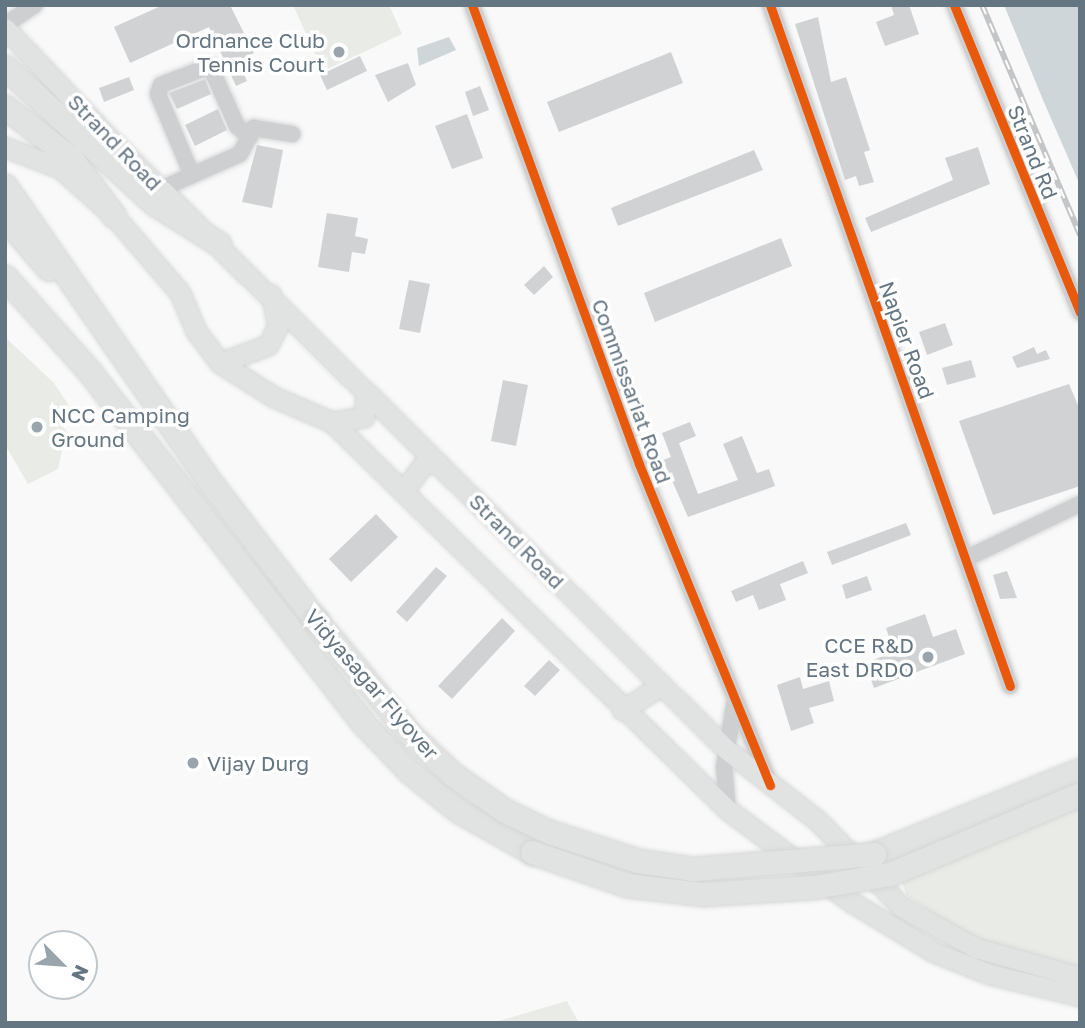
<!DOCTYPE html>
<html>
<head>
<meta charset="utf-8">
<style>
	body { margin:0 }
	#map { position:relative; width:1085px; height:1028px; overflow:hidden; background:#f9f9f9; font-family:"Golos Text",sans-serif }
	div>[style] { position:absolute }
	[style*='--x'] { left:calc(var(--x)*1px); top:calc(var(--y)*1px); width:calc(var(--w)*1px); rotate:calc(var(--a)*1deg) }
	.green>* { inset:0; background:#e8ebe6 }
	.water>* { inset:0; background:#ced6d9 }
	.building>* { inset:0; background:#d0d2d3 }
	.roads { filter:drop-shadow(0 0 2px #d5d6d7) drop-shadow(0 0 2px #d5d6d7) }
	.minor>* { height:16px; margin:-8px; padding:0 8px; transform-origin:8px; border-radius:8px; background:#cecfd0 }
	.major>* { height:19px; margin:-9.5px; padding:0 9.5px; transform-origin:9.5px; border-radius:9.5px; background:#e1e2e2 }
	.highway>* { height:23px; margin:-11.5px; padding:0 11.5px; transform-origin:11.5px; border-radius:11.5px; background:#e1e2e2 }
	.rail>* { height:6px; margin-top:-3px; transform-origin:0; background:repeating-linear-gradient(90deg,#fff 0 10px,#c3c5c6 0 20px); box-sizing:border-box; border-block:2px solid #c3c5c6 }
	.bridges { filter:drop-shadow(0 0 2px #d5d6d6) drop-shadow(0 0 2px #d5d6d6) }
	.highway-bridge>* { height:23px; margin:-11.5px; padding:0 11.5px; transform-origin:11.5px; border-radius:11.5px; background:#e1e2e2 }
	.cycleway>* { height:9px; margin:-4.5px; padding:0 4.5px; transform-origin:4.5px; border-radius:4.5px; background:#e8590c }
	.dots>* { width:19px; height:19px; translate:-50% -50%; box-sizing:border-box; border:4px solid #fff; border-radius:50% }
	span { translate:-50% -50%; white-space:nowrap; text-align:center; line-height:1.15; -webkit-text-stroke:7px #fff; paint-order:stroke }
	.poi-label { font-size:21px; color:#657683 }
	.right { translate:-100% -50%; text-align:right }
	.left { translate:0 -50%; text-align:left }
	.street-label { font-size:21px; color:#657683 }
	.frame { position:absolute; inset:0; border:7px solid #657683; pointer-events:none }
	.north { position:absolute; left:28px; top:930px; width:70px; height:70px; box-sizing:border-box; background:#fff; border:2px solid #c1c8cd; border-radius:50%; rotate:115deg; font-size:19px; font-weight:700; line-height:28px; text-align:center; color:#657683 }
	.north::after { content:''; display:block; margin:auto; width:24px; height:32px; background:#99a4ac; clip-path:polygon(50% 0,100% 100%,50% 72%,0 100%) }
</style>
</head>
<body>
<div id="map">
	<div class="green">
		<i style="clip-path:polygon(293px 5px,389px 5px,402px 34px,323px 71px)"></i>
		<i style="clip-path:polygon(5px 337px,54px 383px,71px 409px,58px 469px,28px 484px,5px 445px)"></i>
		<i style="clip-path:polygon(1080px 804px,1080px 967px,987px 948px,907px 896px,901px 880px)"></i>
		<i style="clip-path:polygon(567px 1001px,579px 1023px,492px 1023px)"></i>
	</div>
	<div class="water">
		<i style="clip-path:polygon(1004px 5px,1080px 5px,1080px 185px,1043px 100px)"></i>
		<i style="clip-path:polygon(449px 37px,456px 50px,419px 66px,417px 48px)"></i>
	</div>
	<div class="building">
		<i style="clip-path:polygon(163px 5px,230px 5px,254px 53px,238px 61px,247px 81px,236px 86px,209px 27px,130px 63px,114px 27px)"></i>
		<i style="clip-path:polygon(891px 5px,909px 5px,919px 34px,885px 46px,876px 22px,894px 15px)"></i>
		<i style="clip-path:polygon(818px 17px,831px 82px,846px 77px,870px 150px,864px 152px,874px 182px,859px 186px,856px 176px,845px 180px,795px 24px)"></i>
		<i style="clip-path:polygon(671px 52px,683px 83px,559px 132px,547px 102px)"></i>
		<i style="clip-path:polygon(360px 56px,367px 71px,327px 90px,320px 75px)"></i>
		<i style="clip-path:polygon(408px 63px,416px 85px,388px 102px,375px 75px)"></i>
		<i style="clip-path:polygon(129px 77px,134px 90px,104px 102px,99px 88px)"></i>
		<i style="clip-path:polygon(205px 79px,211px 94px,177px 109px,169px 93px)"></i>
		<i style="clip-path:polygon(480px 86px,489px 110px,473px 116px,465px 92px)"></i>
		<i style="clip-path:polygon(218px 109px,227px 130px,195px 146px,185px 125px)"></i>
		<i style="clip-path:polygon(467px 114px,483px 158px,452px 169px,435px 126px)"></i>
		<i style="clip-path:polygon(257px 145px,283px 150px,272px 208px,242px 202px)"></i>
		<i style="clip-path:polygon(978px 147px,990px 184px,871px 232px,865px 218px,953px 180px,945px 158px)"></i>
		<i style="clip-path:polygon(754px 150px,763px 170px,618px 226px,611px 208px)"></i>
		<i style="clip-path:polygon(327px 213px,358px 218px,355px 236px,368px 239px,365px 254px,352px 252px,349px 272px,318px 267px)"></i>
		<i style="clip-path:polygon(781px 238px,792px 266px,655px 322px,644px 293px)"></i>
		<i style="clip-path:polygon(544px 266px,553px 277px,534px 295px,524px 285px)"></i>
		<i style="clip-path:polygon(409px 280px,430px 284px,420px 333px,399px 329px)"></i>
		<i style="clip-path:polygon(945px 323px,953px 345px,927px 355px,919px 332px)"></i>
		<i style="clip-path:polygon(1034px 347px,1037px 354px,1046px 350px,1050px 359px,1017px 368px,1012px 357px)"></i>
		<i style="clip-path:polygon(971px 360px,976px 377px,947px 385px,942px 368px)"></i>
		<i style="clip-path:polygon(503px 380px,528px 385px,516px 446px,491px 441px)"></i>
		<i style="clip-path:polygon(1069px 384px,1080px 410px,1080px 486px,993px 515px,959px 421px)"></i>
		<i style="clip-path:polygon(690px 422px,696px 436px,679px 443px,698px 494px,738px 480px,723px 444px,742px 436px,757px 473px,769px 469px,775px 486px,688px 517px,663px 460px,671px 457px,662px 433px)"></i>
		<i style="clip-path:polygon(376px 514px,398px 537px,351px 582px,329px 559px)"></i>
		<i style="clip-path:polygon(906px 523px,911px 535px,832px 565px,827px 552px)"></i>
		<i style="clip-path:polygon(803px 561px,808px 573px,780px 584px,786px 600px,759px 610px,753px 595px,736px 602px,731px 591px)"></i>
		<i style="clip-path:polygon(436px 567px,447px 576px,407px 622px,396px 612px)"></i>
		<i style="clip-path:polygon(1007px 571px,1017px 598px,1000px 599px,993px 575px)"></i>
		<i style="clip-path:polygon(867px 576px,872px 590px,846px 599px,842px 585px)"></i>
		<i style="clip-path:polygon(925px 614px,933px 637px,956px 629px,965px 654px,874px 688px,865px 663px,894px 652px,886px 628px)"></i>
		<i style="clip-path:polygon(502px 618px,515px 631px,452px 699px,438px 686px)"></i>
		<i style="clip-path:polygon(549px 660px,560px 670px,535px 696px,524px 686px)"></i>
		<i style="clip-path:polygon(800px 677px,803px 689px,829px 681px,834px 701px,809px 708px,814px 723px,791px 731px,777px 685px)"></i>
	</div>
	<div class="roads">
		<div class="minor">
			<i style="--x:472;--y:5;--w:488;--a:70"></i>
			<i style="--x:639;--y:464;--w:346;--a:67.7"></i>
			<i style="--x:770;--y:5;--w:722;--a:70.59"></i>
			<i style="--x:954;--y:5;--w:332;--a:67.7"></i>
			<i style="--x:5;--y:25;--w:36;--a:-34"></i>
			<i style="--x:192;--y:175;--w:88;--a:-112.8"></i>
			<i style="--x:158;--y:94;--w:9;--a:-72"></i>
			<i style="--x:161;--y:85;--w:53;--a:-21.2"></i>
			<i style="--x:210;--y:66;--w:66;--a:65.8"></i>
			<i style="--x:237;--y:126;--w:17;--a:40"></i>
			<i style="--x:161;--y:189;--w:86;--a:-23.9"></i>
			<i style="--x:240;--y:154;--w:30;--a:-62"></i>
			<i style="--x:254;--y:128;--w:39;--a:9"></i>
			<i style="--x:965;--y:559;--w:127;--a:-25.6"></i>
			<i style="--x:728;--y:810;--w:43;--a:-95.3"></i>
			<i style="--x:724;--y:767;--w:63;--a:-80.8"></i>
		</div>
		<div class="major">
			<i style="--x:5;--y:28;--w:140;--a:46.7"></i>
			<i style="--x:101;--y:130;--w:880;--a:44.72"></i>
			<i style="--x:726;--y:749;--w:115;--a:38"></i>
			<i style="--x:817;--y:820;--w:122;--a:45.7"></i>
			<i style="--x:902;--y:907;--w:85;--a:29"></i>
			<i style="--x:976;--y:948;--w:108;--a:15.6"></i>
			<i style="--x:5;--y:147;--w:59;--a:20.9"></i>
			<i style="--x:60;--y:168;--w:72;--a:41.6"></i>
			<i style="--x:114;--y:216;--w:101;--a:49.4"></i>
			<i style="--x:180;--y:293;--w:41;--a:67.2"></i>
			<i style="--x:196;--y:331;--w:40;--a:53"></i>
			<i style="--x:220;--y:363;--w:64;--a:32.2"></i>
			<i style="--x:274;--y:397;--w:63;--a:23.3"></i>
			<i style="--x:332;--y:422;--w:554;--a:44.42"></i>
			<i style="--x:728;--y:810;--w:152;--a:36.7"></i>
			<i style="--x:850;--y:901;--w:98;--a:31.3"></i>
			<i style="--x:934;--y:952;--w:59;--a:21.8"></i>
			<i style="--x:989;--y:974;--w:94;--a:13.6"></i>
			<i style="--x:220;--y:363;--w:51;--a:-20.6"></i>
			<i style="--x:268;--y:345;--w:22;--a:-63"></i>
			<i style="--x:278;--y:325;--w:31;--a:-103"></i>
			<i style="--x:332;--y:422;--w:32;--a:-9"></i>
			<i style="--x:364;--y:417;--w:25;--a:-85"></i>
			<i style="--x:404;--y:490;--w:34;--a:-53"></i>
			<i style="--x:424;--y:463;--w:14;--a:0"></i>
			<i style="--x:622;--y:710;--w:47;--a:-32"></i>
		</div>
		<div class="highway">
			<i style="--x:5;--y:67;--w:202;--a:42.4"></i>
			<i style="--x:154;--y:203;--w:77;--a:32.2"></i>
			<i style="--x:5;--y:107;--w:83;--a:37.7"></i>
			<i style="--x:71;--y:158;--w:72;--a:53.4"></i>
			<i style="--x:5;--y:186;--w:360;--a:55.3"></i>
			<i style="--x:210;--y:482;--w:174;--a:52.5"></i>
			<i style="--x:5;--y:218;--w:67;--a:49.2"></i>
			<i style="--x:5;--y:277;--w:126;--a:48.2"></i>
			<i style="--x:89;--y:371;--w:446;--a:52.1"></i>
			<i style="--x:363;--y:723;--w:66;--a:46.2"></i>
			<i style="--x:409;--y:771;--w:64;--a:38.7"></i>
			<i style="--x:459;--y:811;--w:84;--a:29.3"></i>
			<i style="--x:874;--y:854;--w:222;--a:-22.2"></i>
		</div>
	</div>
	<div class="rail">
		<i style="--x:982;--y:5;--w:250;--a:66.9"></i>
	</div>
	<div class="bridges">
		<div class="highway-bridge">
			<i style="--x:316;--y:620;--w:146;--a:50.5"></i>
			<i style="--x:409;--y:733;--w:59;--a:43.6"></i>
			<i style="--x:452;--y:774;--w:65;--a:34.9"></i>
			<i style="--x:505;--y:811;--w:49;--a:25.5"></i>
			<i style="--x:549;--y:832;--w:94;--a:18"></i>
			<i style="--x:638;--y:861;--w:56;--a:8.3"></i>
			<i style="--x:693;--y:869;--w:182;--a:-4.7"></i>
			<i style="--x:532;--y:852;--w:101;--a:19.2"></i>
			<i style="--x:627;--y:885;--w:77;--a:6.8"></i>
			<i style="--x:703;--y:894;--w:111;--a:-3.6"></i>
			<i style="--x:814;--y:887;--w:77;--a:-9.7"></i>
			<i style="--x:890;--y:874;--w:206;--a:-22.8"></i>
		</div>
	</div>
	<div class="cycleway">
		<i style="--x:472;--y:5;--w:488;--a:70"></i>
		<i style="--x:639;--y:464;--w:347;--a:67.8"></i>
		<i style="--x:770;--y:5;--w:722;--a:70.59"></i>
		<i style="--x:954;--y:5;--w:332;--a:67.7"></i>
	</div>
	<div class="dots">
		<i style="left:339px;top:52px;background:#99a4ac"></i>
		<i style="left:37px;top:427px;background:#99a4ac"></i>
		<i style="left:928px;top:657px;background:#99a4ac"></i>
		<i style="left:193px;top:763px;background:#99a4ac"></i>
	</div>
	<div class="poi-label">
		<span class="right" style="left:325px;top:52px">Ordnance Club<br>Tennis Court</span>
		<span class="left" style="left:51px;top:427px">NCC Camping<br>Ground</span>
		<span class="right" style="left:914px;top:657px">CCE R&amp;D<br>East DRDO</span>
		<span class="left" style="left:207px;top:763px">Vijay Durg</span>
	</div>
	<div class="street-label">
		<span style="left:115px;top:142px;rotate:46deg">Strand Road</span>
		<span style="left:1033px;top:152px;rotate:68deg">Strand Rd</span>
		<span style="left:907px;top:340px;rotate:70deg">Napier Road</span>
		<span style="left:632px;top:391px;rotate:70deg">Commissariat Road</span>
		<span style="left:517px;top:541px;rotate:45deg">Strand Road</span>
		<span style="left:372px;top:684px;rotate:49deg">Vidyasagar Flyover</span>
	</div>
	<div class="frame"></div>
	<div class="north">N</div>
</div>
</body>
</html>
